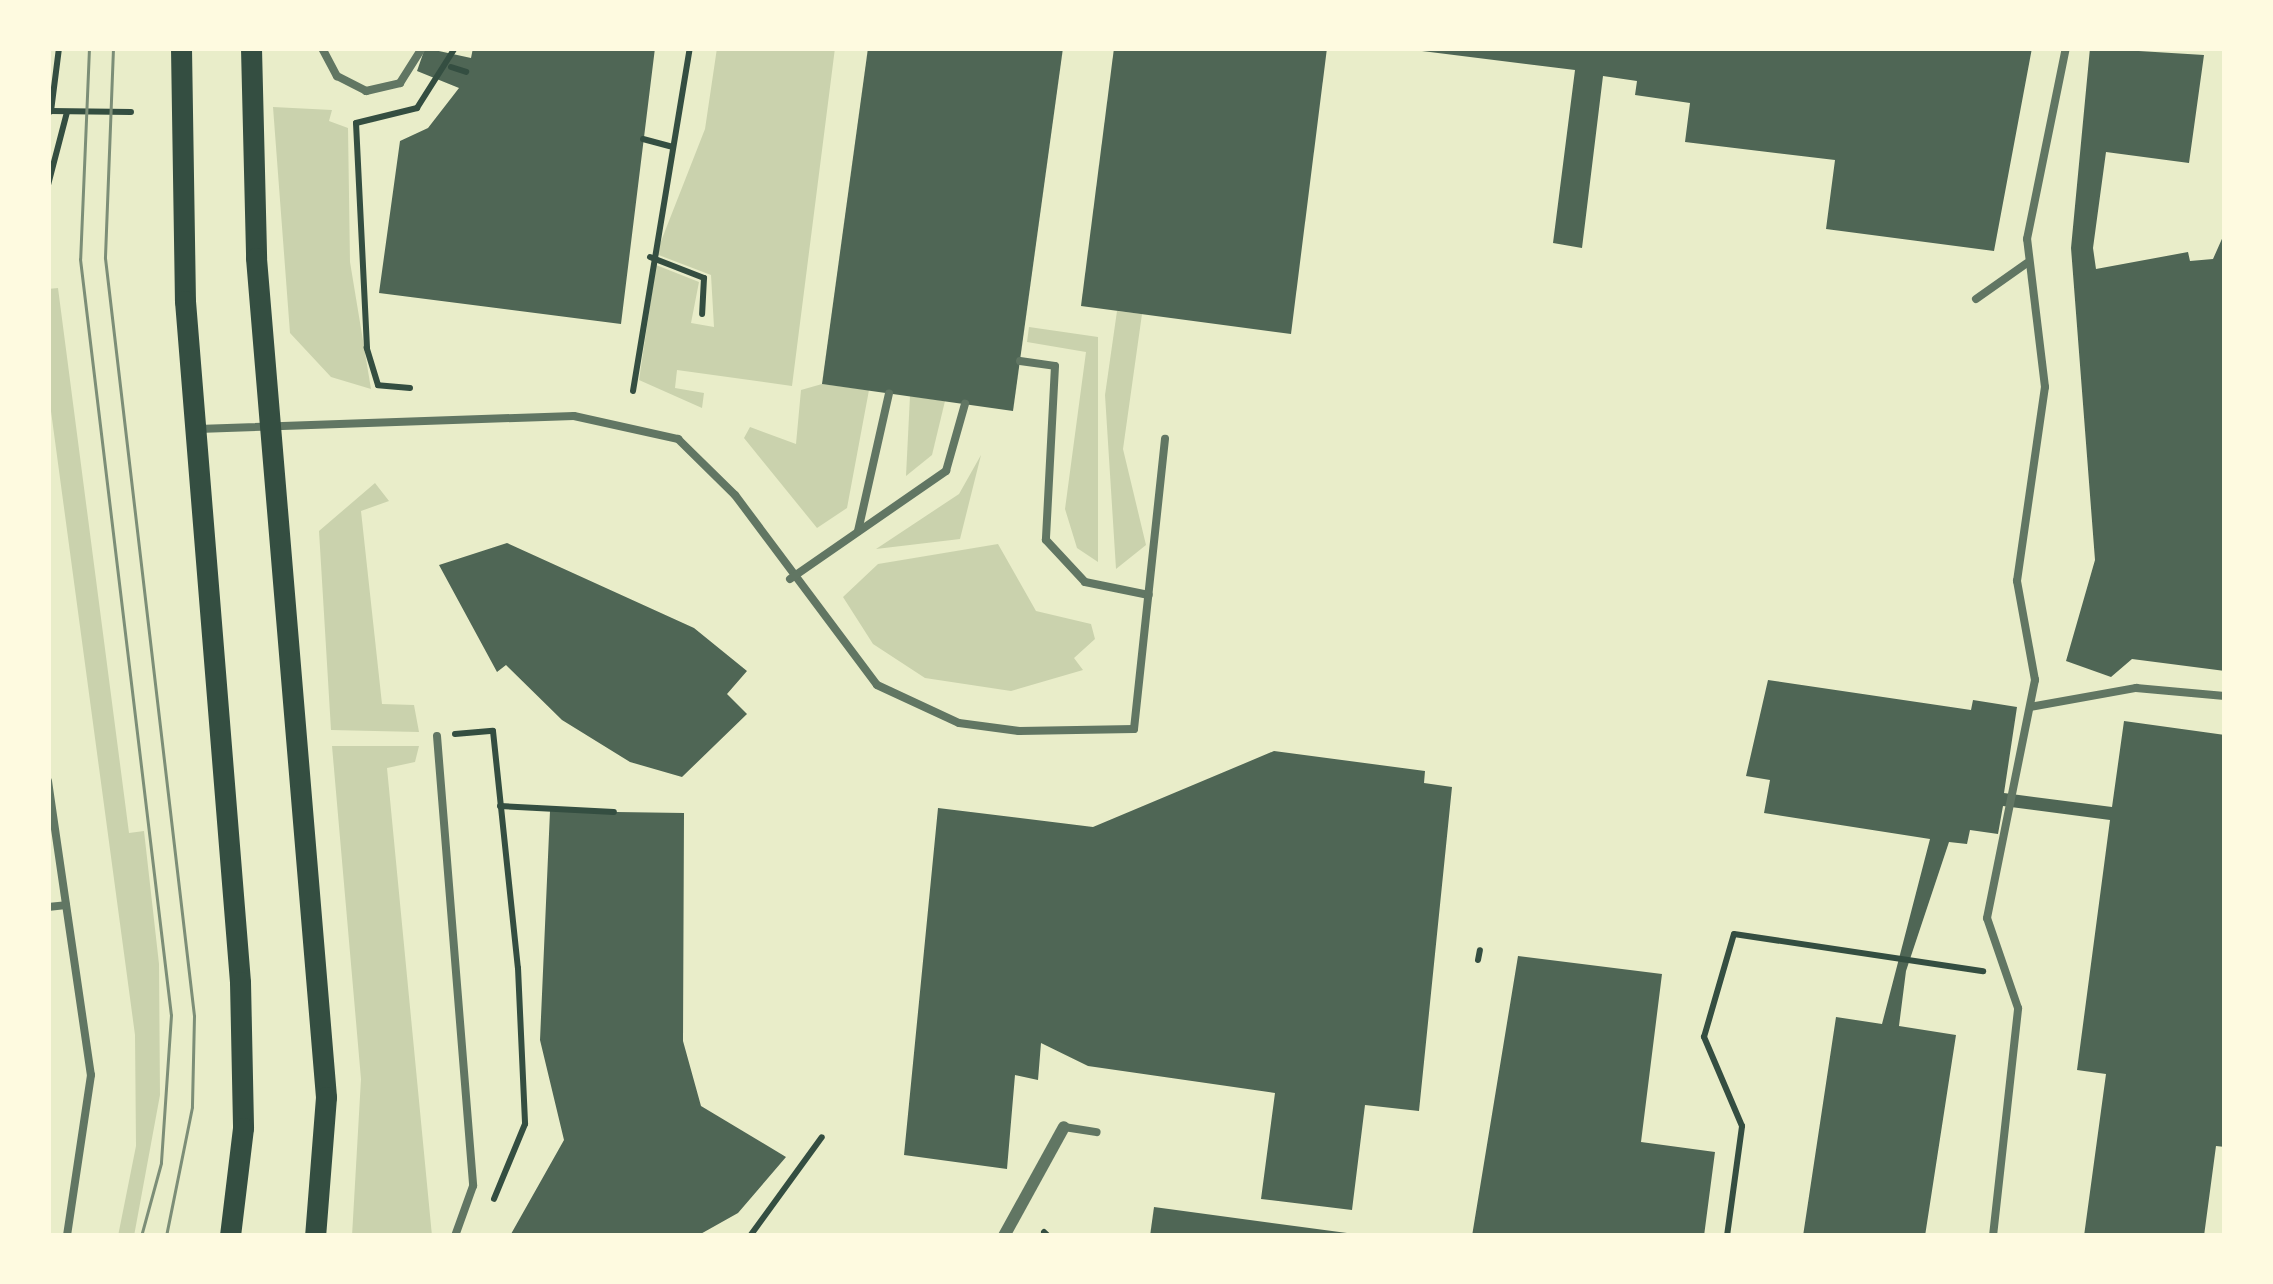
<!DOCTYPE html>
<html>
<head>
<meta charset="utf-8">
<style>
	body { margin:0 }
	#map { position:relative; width:2273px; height:1284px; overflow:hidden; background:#e9edc9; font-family:"Work Sans",sans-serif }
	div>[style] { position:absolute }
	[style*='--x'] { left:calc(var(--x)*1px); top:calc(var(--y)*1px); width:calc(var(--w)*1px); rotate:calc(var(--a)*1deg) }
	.green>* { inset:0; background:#cad2ad }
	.building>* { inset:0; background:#4f6655 }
	.path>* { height:6px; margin:-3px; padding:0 3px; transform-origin:3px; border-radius:3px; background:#344e41 }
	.service>* { height:8px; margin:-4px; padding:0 4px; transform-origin:4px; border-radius:4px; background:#617663 }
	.minor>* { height:12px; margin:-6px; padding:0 6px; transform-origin:6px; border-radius:6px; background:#617663 }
	.secondary>* { height:21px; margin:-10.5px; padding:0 10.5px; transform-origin:10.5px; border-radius:10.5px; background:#344e41 }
	.tram>* { height:3px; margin:-1.5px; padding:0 1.5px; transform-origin:1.5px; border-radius:1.5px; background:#7c8e77 }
	span { translate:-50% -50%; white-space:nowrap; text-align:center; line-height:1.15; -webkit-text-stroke:9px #fefae0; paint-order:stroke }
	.frame { position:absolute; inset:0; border:51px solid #fefae0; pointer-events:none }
</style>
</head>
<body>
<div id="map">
	<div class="green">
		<i style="clip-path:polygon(717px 48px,835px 48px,792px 386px,677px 370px,675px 388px,704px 393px,702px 408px,639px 380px,656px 265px,699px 282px,691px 323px,714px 327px,711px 275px,656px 254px,705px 129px)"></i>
		<i style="clip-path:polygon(273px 107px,332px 110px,329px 121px,348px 128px,350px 262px,371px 389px,331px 377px,290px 333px)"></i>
		<i style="clip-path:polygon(58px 288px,129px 833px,144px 831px,159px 964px,160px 1095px,134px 1236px,118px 1236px,136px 1146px,135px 1035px,48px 389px,48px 289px)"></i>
		<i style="clip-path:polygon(1117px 311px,1142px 314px,1123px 449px,1146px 545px,1116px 569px,1105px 395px)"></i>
		<i style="clip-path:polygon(1029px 327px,1098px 337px,1098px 562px,1077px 548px,1065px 509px,1086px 352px,1027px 342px)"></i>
		<i style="clip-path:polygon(822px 384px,869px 390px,847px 508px,817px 528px,744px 438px,750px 427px,796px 444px,801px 390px)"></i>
		<i style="clip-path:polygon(910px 396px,945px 401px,932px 455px,906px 476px)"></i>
		<i style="clip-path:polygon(981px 455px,960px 539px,876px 549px,959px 494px)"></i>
		<i style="clip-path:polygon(375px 483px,389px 501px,361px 511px,382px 704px,414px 705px,419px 732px,331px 730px,319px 531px)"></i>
		<i style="clip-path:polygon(998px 544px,1036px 611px,1091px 624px,1095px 639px,1074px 658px,1083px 670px,1011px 691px,925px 678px,873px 644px,843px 597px,878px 564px)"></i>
		<i style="clip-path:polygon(332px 746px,419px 746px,415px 762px,387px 768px,432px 1236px,352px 1236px,361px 1079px)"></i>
	</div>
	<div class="building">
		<i style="clip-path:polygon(425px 48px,471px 58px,473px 48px,655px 48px,621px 324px,379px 293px,400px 141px,428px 128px,459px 88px,417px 71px)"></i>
		<i style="clip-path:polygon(868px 48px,1063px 48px,1013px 411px,822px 384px)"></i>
		<i style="clip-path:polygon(1114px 48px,1327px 48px,1291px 334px,1081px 306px)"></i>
		<i style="clip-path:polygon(1398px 48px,2032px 48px,1994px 251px,1826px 229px,1835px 160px,1685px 142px,1690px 103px,1635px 95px,1637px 81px,1603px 76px,1582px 248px,1553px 243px,1575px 70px)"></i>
		<i style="clip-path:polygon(2090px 48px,2204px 55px,2189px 163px,2106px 152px,2093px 248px,2096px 269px,2188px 252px,2190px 261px,2213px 259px,2225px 232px,2225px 671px,2132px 659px,2111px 677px,2066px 661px,2095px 560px,2071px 248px)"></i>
		<i style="clip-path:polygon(507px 543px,694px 628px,747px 671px,727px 694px,747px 714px,682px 777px,630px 762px,562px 720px,506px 665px,497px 672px,439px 565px)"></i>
		<i style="clip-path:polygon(1768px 680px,1971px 710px,1973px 700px,2017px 707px,2004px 793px,2112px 807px,2124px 721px,2225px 735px,2225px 1147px,2216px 1146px,2204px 1236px,2084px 1236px,2106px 1074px,2077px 1070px,2110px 820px,2003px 806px,1998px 834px,1970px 830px,1967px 844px,1949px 842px,1906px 971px,1899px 1026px,1956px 1035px,1925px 1236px,1803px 1236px,1836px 1017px,1882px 1024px,1930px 839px,1764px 813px,1770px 780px,1746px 776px)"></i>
		<i style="clip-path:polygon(1274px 751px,1425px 771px,1424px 783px,1452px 787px,1419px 1111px,1365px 1105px,1352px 1210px,1261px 1199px,1275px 1093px,1088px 1066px,1041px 1043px,1038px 1080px,1015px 1075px,1007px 1169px,904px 1155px,938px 808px,1093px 827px)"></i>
		<i style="clip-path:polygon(550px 811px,684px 813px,683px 1041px,701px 1106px,786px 1157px,738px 1213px,697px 1236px,511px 1234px,564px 1140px,540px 1040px)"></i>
		<i style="clip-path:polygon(1518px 956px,1662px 974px,1641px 1142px,1715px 1152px,1704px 1236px,1472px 1236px)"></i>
		<i style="clip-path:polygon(1154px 1207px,1347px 1233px,1347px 1236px,1150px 1236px)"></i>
	</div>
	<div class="path">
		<i style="--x:59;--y:48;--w:64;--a:97.2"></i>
		<i style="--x:51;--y:111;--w:80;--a:0.7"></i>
		<i style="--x:451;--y:67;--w:16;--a:18"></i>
		<i style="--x:643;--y:139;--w:30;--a:15"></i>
		<i style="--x:48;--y:185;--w:75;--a:-75.4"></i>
		<i style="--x:650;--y:257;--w:58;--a:21.3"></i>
		<i style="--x:704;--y:278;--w:36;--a:93"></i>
		<i style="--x:410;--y:388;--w:32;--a:-175"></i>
		<i style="--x:378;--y:385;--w:39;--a:-107"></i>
		<i style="--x:367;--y:348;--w:225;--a:-92.8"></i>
		<i style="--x:356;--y:123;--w:63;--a:-13.8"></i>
		<i style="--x:417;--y:108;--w:71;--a:-57.7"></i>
		<i style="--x:633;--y:391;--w:348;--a:-80.6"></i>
		<i style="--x:455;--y:734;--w:38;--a:-5"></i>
		<i style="--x:493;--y:731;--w:238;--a:84"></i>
		<i style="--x:518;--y:968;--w:156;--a:87.4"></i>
		<i style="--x:525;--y:1124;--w:81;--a:112.5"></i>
		<i style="--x:500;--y:806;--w:114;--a:3"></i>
		<i style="--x:1478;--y:960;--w:10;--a:-79"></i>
		<i style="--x:1044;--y:1232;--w:6;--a:45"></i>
		<i style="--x:750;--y:1236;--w:122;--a:-54"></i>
		<i style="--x:1727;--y:1236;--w:111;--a:-82.2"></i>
		<i style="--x:1742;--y:1126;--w:97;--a:-113.1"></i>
		<i style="--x:1704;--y:1037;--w:107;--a:-73.8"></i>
		<i style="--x:1734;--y:934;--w:252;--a:8.5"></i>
	</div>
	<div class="service">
		<i style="--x:322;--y:48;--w:32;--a:62"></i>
		<i style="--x:337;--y:76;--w:33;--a:27"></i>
		<i style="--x:366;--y:91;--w:35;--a:-13"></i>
		<i style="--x:400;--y:83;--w:41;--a:-57.8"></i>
		<i style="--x:1976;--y:299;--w:62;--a:-35.2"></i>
		<i style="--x:1020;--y:361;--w:35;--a:8"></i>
		<i style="--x:1055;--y:366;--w:174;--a:93"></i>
		<i style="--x:1046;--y:540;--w:57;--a:47.1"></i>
		<i style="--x:1085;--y:582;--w:65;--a:11.5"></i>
		<i style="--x:198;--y:429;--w:376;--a:-2"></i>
		<i style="--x:574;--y:416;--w:107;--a:12.5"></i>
		<i style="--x:678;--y:439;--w:80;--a:44.5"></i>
		<i style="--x:735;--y:495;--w:237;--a:53.2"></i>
		<i style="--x:877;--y:685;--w:90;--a:24.9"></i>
		<i style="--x:959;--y:723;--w:61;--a:7.6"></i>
		<i style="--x:1019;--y:731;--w:115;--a:-1"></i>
		<i style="--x:1134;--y:729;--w:292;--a:-83.9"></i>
		<i style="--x:858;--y:531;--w:141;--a:-77.3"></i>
		<i style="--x:790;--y:579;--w:190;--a:-34.7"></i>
		<i style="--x:946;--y:471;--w:70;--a:-74.2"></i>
		<i style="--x:2030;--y:707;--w:108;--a:-10.2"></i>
		<i style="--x:2136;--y:688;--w:89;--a:5.1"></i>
		<i style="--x:437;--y:736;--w:451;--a:85.4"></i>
		<i style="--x:473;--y:1186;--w:53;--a:109.8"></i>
		<i style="--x:48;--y:781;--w:297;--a:81.7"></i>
		<i style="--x:91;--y:1075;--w:163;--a:98.5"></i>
		<i style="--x:48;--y:907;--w:18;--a:-6"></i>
		<i style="--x:1064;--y:1127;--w:33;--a:9"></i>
		<i style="--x:1993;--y:1236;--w:229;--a:-83.7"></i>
		<i style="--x:2018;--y:1008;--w:95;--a:-109"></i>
		<i style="--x:1987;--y:918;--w:243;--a:-78.6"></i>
		<i style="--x:2035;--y:680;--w:101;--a:-100.3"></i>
		<i style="--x:2017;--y:581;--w:196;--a:-81.8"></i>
		<i style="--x:2045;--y:387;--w:149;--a:-96.9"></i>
		<i style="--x:2027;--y:239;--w:195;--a:-78.5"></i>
	</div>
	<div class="minor">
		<i style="--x:1004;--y:1236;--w:124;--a:-61.2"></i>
	</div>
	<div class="secondary">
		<i style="--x:181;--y:48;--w:253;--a:89.1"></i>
		<i style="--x:185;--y:301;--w:683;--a:85.38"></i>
		<i style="--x:240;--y:982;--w:146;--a:88.8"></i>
		<i style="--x:243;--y:1128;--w:109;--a:96.9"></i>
		<i style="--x:251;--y:48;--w:210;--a:88.6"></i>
		<i style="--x:256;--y:258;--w:842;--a:85.23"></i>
		<i style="--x:326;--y:1097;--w:139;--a:94.5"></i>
	</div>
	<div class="tram">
		<i style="--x:89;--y:48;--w:211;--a:92.4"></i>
		<i style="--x:80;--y:259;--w:761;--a:83.14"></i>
		<i style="--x:171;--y:1015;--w:148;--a:93.9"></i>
		<i style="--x:161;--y:1163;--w:76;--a:105.3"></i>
		<i style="--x:113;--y:48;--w:210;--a:92.2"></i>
		<i style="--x:105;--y:258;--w:763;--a:83.3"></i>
		<i style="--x:194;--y:1016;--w:91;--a:91.3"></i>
		<i style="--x:192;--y:1107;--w:132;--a:101.4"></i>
	</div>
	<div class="frame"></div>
</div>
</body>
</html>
